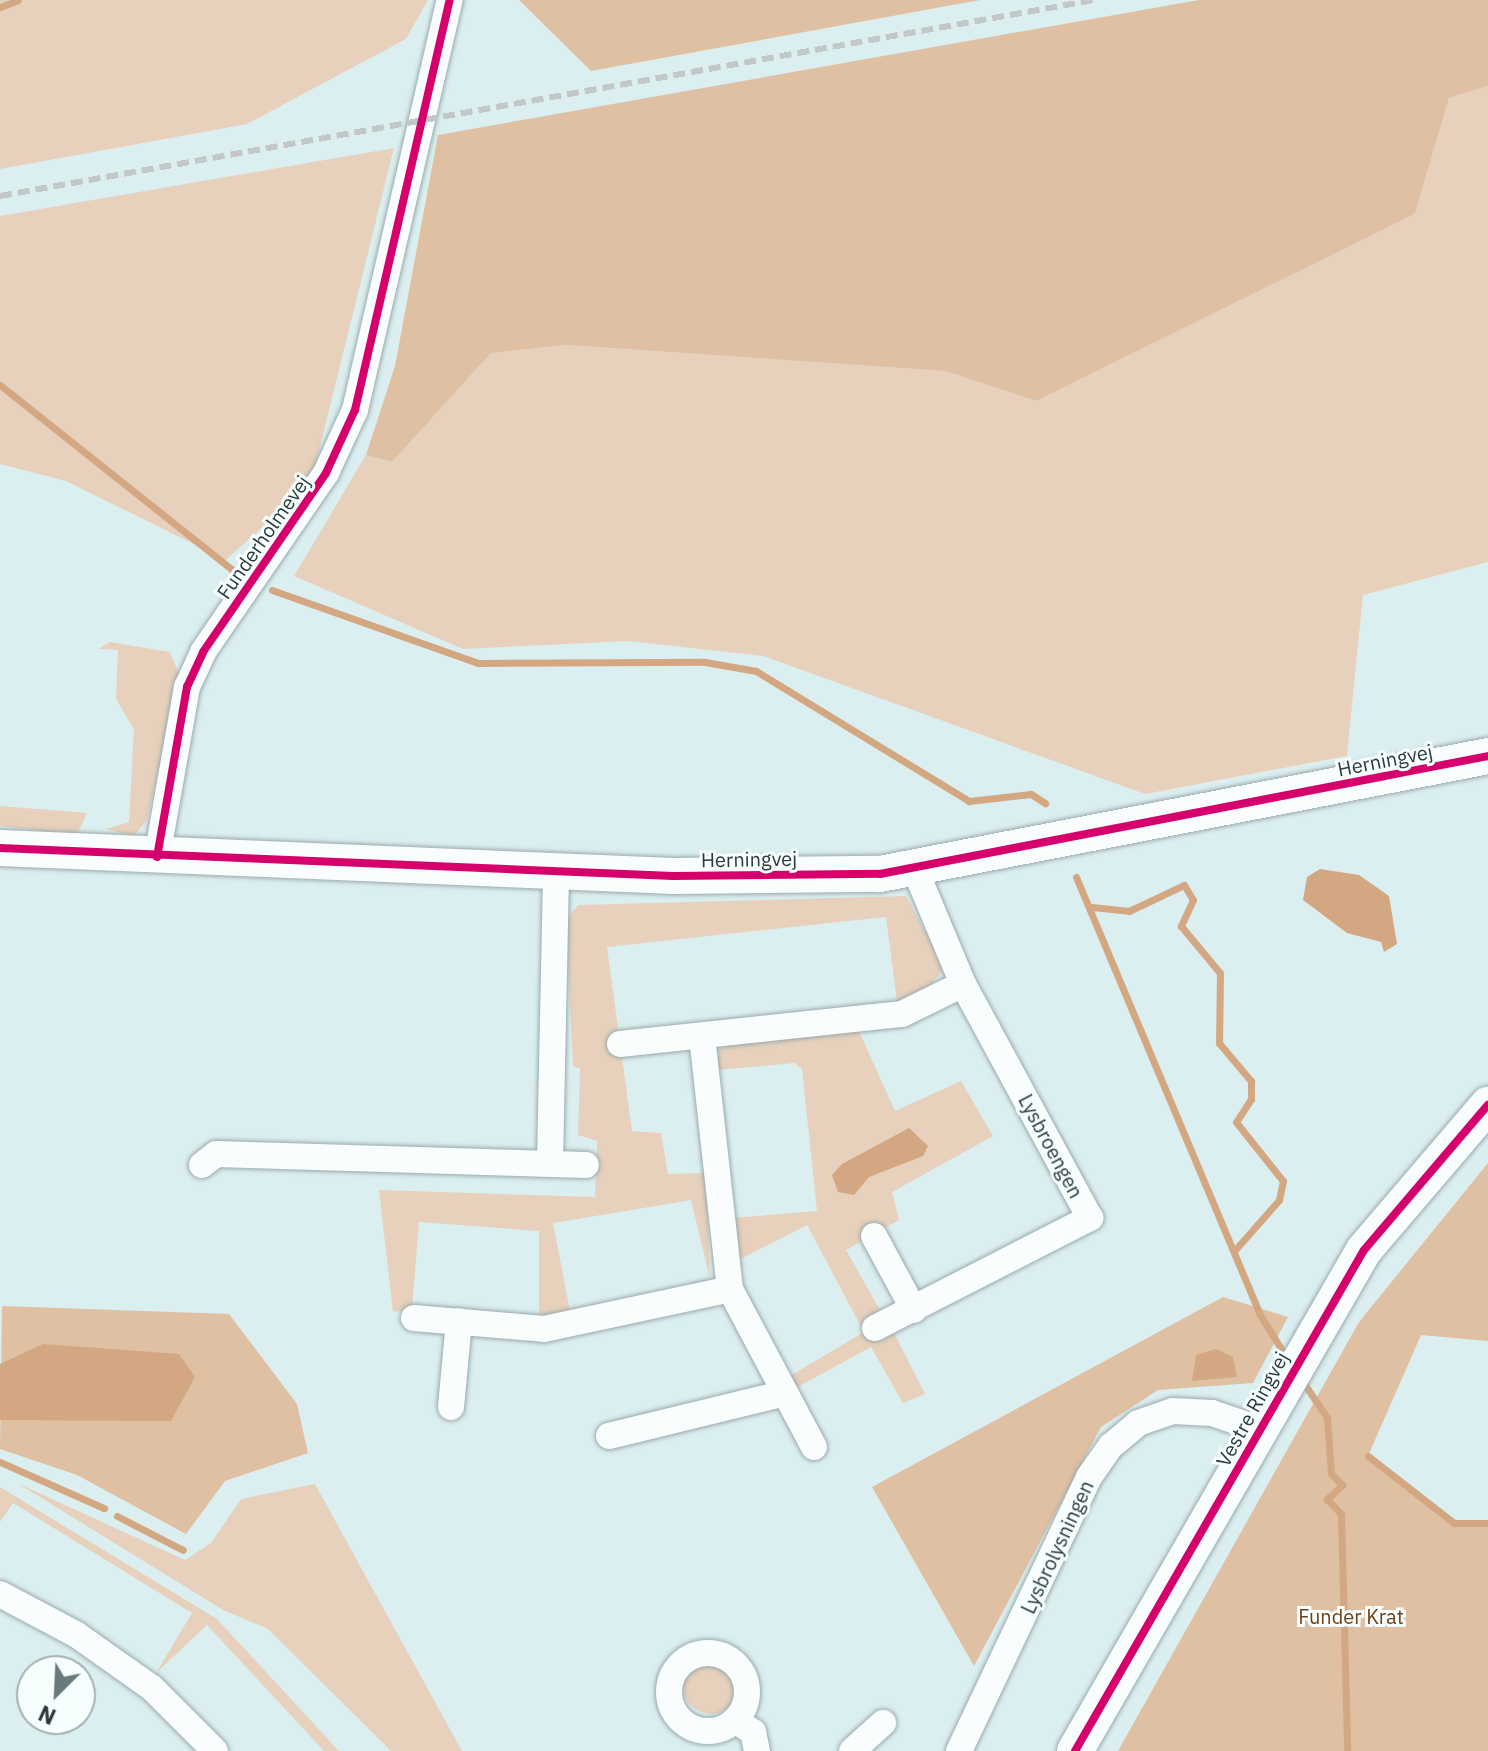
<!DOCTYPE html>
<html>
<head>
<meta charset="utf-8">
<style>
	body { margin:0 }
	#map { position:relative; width:1488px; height:1751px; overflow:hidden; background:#dbeff1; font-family:"IBM Plex Sans",sans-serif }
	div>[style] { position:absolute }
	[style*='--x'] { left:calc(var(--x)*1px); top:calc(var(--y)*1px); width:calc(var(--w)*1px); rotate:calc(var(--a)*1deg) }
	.green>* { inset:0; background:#e7d1bc }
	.round { border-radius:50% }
	.forest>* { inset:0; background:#dfc0a3 }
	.water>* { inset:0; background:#d3a782 }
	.stream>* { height:7px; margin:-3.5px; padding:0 3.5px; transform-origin:3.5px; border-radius:3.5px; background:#d3a782 }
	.roads { filter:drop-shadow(0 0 2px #9baaac) drop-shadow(0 0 2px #9baaac) }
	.street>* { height:26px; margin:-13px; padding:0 13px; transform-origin:13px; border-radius:13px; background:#fafdfd }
	.street>.ring { margin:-13px; padding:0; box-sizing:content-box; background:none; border:26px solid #fafdfd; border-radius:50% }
	.secondary>* { height:36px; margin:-18px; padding:0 18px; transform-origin:18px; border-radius:18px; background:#fafdfd }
	.rail>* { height:6px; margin-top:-3px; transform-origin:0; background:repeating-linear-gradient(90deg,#c2c7c7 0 12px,transparent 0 18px) }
	.cycleway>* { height:8px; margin:-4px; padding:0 4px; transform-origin:4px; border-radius:4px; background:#d6006c }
	span { translate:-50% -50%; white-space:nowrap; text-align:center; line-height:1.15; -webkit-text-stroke:6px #f6fefe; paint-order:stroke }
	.street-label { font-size:20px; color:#2d3b3d }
	.park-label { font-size:20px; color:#71411a }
	.north { position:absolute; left:16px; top:1655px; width:80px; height:80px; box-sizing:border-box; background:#f6fefe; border:2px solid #a6b0b1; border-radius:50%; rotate:204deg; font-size:22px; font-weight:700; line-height:32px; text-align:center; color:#2d3b3d }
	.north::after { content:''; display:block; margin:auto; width:28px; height:36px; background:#6a7a7c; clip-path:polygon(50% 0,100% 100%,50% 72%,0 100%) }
</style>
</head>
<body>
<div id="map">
	<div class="green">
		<i style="clip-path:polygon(0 0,428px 0,406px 39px,247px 124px,0 169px)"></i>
		<i style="clip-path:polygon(1488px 86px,1488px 562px,1363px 595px,1347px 756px,1145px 794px,763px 656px,628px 641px,463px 649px,294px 576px,366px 455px,392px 462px,491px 353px,566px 345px,945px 371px,1036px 401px,1415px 214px,1449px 98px)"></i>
		<i style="clip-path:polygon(394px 148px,311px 483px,226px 560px,66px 481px,0 464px,0 216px)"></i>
		<i style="clip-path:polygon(110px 642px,170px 652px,180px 676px,147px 820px,134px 836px,106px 829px,129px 822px,134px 729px,116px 699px,118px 650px,98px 649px)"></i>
		<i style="clip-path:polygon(0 806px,87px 813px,77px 835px,0 826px)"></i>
		<i style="clip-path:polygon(906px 896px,945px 968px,927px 989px,897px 1002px,886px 917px,607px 947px,632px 1131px,661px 1133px,668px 1174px,706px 1173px,710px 1279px,691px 1200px,553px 1223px,570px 1311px,539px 1317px,539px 1231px,419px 1222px,412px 1309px,393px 1312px,379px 1190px,595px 1197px,597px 1141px,578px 1135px,580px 1068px,573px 1067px,567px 944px,568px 918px,578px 905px)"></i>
		<i style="clip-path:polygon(858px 1029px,895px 1111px,961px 1081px,993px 1136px,892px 1192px,899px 1220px,846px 1250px,880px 1310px,867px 1319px,893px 1331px,925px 1394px,903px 1403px,871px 1347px,796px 1388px,790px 1376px,864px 1332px,807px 1225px,735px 1262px,733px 1218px,817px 1211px,802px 1069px,794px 1063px,717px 1070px,719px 1051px,725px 1044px)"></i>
		<i style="clip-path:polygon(17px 1483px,185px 1560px,211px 1543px,241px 1499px,315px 1484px,462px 1751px,391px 1751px,268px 1629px,223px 1610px)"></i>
		<i style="clip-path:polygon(0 1487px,217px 1619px,339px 1751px,324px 1751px,207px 1625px,156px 1673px,192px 1613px,13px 1503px,0 1522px)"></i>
		<i class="round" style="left:683px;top:1658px;width:56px;height:56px"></i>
	</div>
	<div class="forest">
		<i style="clip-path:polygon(519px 0,980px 0,591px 71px)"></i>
		<i style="clip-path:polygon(1199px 0,1488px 0,1488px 86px,1449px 98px,1415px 214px,1036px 401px,945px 371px,566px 345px,491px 353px,392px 462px,366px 455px,395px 366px,438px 135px)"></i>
		<i style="clip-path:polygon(1488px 1163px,1488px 1341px,1421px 1335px,1368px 1456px,1454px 1522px,1488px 1523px,1488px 1751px,1118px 1751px,1359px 1322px)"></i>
		<i style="clip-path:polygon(1223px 1297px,1288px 1317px,1253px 1383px,1158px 1390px,1101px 1427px,974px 1666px,872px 1487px)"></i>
		<i style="clip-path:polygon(2px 1306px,229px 1314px,297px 1404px,308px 1453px,225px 1481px,186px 1534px,77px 1475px,0 1449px)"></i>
	</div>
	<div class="water">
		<i style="clip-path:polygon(1320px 869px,1359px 875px,1389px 896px,1397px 944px,1384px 952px,1381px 942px,1347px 933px,1303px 900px,1307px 877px)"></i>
		<i style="clip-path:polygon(909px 1128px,928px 1146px,923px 1156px,869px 1177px,854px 1195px,838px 1192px,832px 1175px,842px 1164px)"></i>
		<i style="clip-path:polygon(43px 1344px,179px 1354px,195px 1377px,171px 1421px,0 1420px,0 1364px)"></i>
		<i style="clip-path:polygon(1216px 1349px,1233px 1357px,1237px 1377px,1192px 1381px,1196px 1355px)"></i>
	</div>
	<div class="stream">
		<i style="--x:0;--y:7;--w:19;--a:-21"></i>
		<i style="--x:0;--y:385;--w:302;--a:38.5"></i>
		<i style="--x:272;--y:590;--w:219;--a:19.5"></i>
		<i style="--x:478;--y:663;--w:227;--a:-0.3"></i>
		<i style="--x:705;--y:662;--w:52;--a:10"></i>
		<i style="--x:756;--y:671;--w:250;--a:31.4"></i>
		<i style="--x:969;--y:801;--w:62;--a:-6.4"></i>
		<i style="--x:1031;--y:794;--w:17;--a:33"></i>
		<i style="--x:1076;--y:877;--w:475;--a:67.2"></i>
		<i style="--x:1260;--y:1315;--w:39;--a:58"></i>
		<i style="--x:1092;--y:907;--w:37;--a:6"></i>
		<i style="--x:1129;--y:911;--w:61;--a:-25.3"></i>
		<i style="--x:1184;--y:885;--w:17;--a:59"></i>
		<i style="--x:1193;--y:900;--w:29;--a:115"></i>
		<i style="--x:1181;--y:926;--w:61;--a:50.3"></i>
		<i style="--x:1220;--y:973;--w:70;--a:90.8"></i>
		<i style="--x:1219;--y:1043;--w:50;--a:49.9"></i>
		<i style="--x:1251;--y:1081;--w:18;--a:90"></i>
		<i style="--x:1251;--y:1099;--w:27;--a:123"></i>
		<i style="--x:1236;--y:1122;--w:75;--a:51.5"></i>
		<i style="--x:1283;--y:1181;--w:19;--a:102"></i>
		<i style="--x:1279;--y:1200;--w:68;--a:131.4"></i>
		<i style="--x:1305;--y:1385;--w:40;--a:56"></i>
		<i style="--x:1327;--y:1418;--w:56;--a:85.9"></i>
		<i style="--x:1331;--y:1474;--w:16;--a:45"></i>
		<i style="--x:1342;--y:1485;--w:21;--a:137"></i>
		<i style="--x:1327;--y:1499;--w:21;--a:47"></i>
		<i style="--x:1341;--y:1514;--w:237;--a:88.5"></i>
		<i style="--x:1368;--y:1456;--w:109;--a:37.9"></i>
		<i style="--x:1454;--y:1523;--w:34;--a:0"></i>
		<i style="--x:0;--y:1462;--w:114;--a:23.9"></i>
		<i style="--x:117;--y:1516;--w:74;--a:27.3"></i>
	</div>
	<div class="roads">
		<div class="street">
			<i style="--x:157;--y:857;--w:173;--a:-80"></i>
			<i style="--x:187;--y:687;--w:38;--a:-65"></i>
			<i style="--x:203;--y:652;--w:217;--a:-55.5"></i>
			<i style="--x:326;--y:473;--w:69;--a:-65.3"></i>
			<i style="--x:355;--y:410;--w:421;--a:-77"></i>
			<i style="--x:702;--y:1036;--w:255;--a:83.7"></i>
			<i style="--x:730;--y:1289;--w:179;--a:62"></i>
			<i style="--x:620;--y:1044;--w:284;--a:-6.1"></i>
			<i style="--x:902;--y:1014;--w:68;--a:-26.2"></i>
			<i style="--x:550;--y:1162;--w:290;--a:-88.8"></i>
			<i style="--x:202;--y:1165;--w:18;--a:-38"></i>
			<i style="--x:216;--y:1154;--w:370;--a:1.7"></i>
			<i style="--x:874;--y:1236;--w:84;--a:61.6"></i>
			<i style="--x:414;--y:1318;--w:130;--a:4.8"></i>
			<i style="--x:544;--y:1329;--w:190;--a:-12.1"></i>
			<i style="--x:875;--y:1328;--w:242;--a:-27.1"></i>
			<i style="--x:1090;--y:1218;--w:266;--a:-118.5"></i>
			<i style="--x:963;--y:984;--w:125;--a:-112.7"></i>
			<i style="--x:451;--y:1407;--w:86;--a:-84.7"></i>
			<i style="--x:609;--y:1436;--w:181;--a:-13.7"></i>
			<i style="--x:0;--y:1594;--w:87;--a:28"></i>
			<i style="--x:77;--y:1635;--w:92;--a:35.2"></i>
			<i style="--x:152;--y:1688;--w:89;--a:45"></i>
			<i class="ring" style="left:669px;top:1653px;width:52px;height:52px"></i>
			<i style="--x:735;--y:1720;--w:22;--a:34"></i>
			<i style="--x:753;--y:1732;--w:19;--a:78"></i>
			<i style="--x:852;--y:1751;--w:42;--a:-42.1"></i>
			<i style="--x:959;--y:1751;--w:303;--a:-64.6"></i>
			<i style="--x:1089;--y:1477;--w:38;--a:-55"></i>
			<i style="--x:1111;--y:1446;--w:35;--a:-40"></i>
			<i style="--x:1138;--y:1423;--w:37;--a:-19"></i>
			<i style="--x:1173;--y:1411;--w:39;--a:3"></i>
			<i style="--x:1212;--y:1413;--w:50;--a:18.8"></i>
		</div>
		<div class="secondary">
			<i style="--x:0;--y:848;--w:674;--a:2.38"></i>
			<i style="--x:673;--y:876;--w:207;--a:-0.6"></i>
			<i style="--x:880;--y:874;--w:619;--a:-10.98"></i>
			<i style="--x:1075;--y:1751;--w:578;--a:-60.02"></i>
			<i style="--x:1364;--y:1250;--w:191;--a:-49.5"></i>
		</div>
	</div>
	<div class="rail">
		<i style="--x:0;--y:196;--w:1111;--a:-10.16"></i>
	</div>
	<div class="cycleway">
		<i style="--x:0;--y:848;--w:674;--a:2.38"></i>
		<i style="--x:673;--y:876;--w:207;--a:-0.6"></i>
		<i style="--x:880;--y:874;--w:619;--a:-10.98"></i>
		<i style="--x:157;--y:857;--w:173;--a:-80"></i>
		<i style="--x:187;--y:687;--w:38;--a:-65"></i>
		<i style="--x:203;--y:652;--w:217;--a:-55.5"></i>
		<i style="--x:326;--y:473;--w:69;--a:-65.3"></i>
		<i style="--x:355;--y:410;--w:421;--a:-77"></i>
		<i style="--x:1075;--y:1751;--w:578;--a:-60.02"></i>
		<i style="--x:1364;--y:1250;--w:191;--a:-49.5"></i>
	</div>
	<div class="street-label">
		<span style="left:263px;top:537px;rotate:-55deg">Funderholmevej</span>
		<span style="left:1385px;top:760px;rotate:-11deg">Herningvej</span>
		<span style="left:749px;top:859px;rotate:-1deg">Herningvej</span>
		<span style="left:1051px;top:1146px;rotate:62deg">Lysbroengen</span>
		<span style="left:1252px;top:1409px;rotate:-61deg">Vestre Ringvej</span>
		<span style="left:1057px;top:1547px;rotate:-65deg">Lysbrolysningen</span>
	</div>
	<div class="park-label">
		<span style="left:1351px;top:1616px">Funder Krat</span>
	</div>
	<div class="north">N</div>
</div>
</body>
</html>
